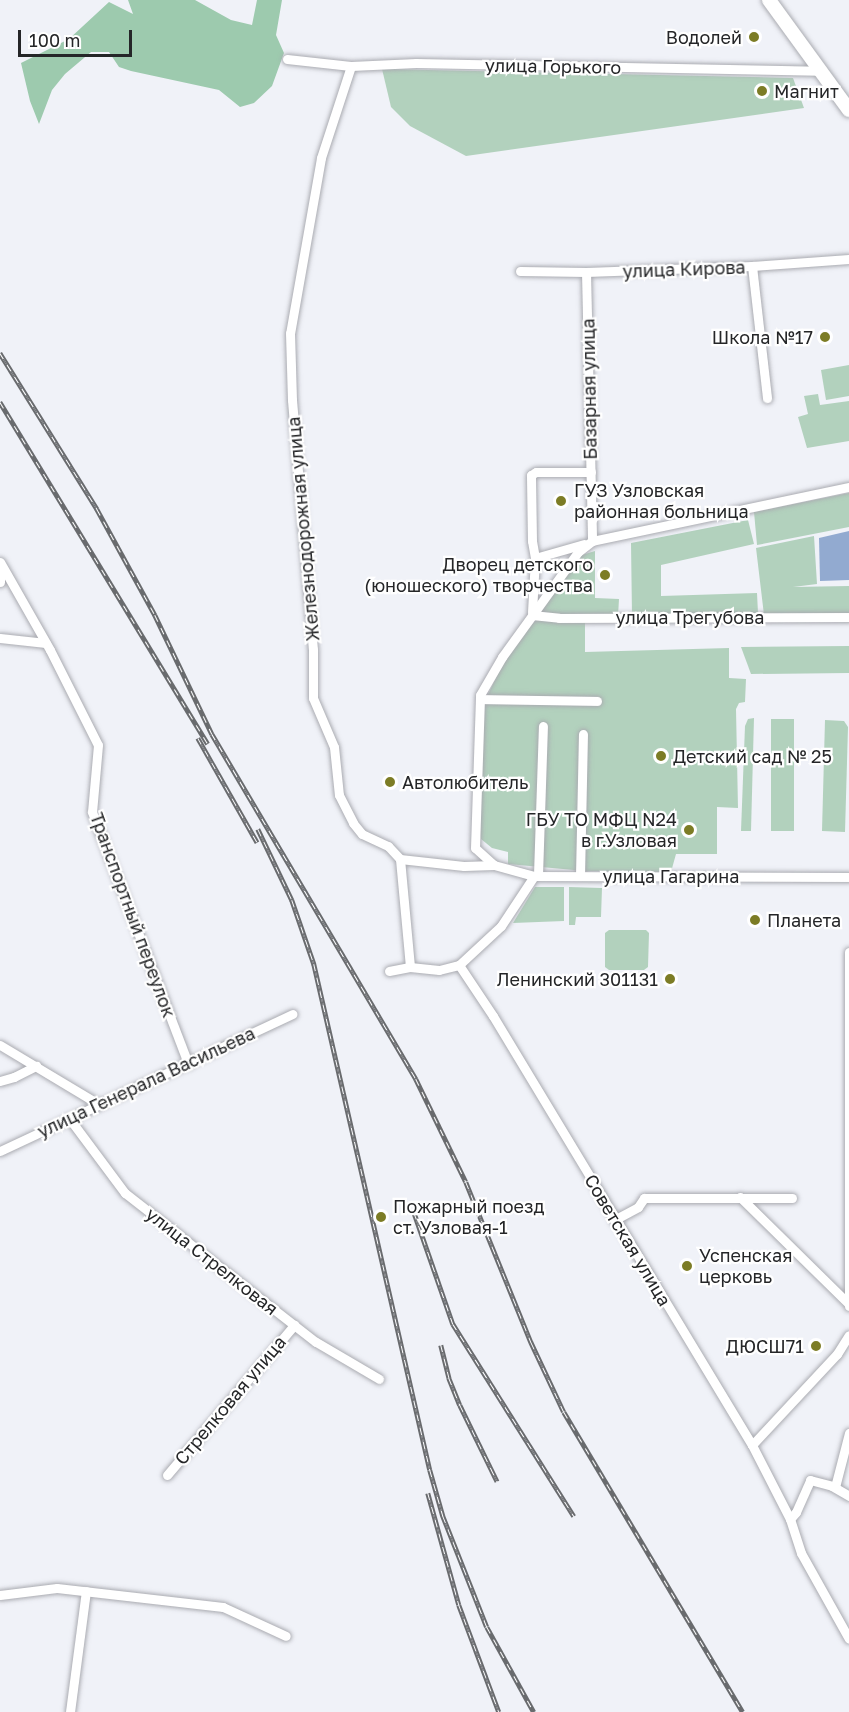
<!DOCTYPE html>
<html>
<head>
<meta charset="utf-8">
<style>
	body { margin:0 }
	#map { position:relative; width:849px; height:1712px; overflow:hidden; background:#f0f2f8; font-family:"Golos Text",sans-serif }
	div>[style] { position:absolute }
	[style*='--x'] { left:calc(var(--x)*1px); top:calc(var(--y)*1px); width:calc(var(--w)*1px); rotate:calc(var(--a)*1deg) }
	.green>* { inset:0; background:#b2d1bd }
	.forest>* { inset:0; background:#9dcaae }
	.water>* { inset:0; background:#92aad0 }
	.roads { filter:drop-shadow(0 0 2px #aaabb1) drop-shadow(0 0 2px #aaabb1) }
	.street>* { height:9px; margin:-4.5px; padding:0 4.5px; transform-origin:4.5px; border-radius:4.5px; background:#fff }
	.secondary>* { height:14px; margin:-7px; padding:0 7px; transform-origin:7px; border-radius:7px; background:#fff }
	.rail>* { height:4.5px; margin-top:-2.25px; transform-origin:0; background:repeating-linear-gradient(90deg,#fff 0 7px,#696b6e 0 14px); box-sizing:border-box; border-block:2px solid #696b6e }
	.dots>* { width:16px; height:16px; translate:-50% -50%; box-sizing:border-box; border:3px solid #fff; border-radius:50% }
	span { translate:-50% -50%; white-space:nowrap; text-align:center; line-height:1.15; -webkit-text-stroke:4.5px #fff; paint-order:stroke }
	.poi-label { font-size:18px; color:#252628 }
	.right { translate:-100% -50%; text-align:right }
	.left { translate:0 -50%; text-align:left }
	.street-label { font-size:18px; color:#252628 }
	.scale { position:absolute; left:18px; top:30px; width:114px; height:27px; box-sizing:border-box; border:3px solid #252628; border-top:0; padding-left:8px; font-size:18px; line-height:21px; white-space:nowrap; color:#252628; -webkit-text-stroke:4px #fff; paint-order:stroke }
</style>
</head>
<body>
<div id="map">
	<div class="green">
		<i style="clip-path:polygon(382px 69px,793px 78px,804px 108px,466px 156px,410px 126px,391px 107px)"></i>
		<i style="clip-path:polygon(849px 365px,849px 396px,826px 400px,821px 370px)"></i>
		<i style="clip-path:polygon(818px 394px,820px 405px,849px 401px,849px 441px,807px 448px,798px 417px,808px 414px,804px 396px)"></i>
		<i style="clip-path:polygon(849px 493px,849px 527px,757px 545px,754px 512px)"></i>
		<i style="clip-path:polygon(748px 520px,754px 544px,661px 565px,661px 596px,757px 593px,758px 613px,632px 616px,631px 543px)"></i>
		<i style="clip-path:polygon(814px 536px,817px 584px,793px 587px,849px 586px,849px 615px,764px 615px,756px 548px)"></i>
		<i style="clip-path:polygon(595px 551px,595px 598px,619px 599px,618px 616px,536px 615px,582px 555px)"></i>
		<i style="clip-path:polygon(536px 620px,585px 622px,585px 652px,729px 648px,729px 678px,746px 679px,745px 702px,739px 703px,736px 709px,738px 808px,717px 807px,717px 854px,676px 854px,671px 872px,585px 871px,508px 864px,508px 852px,492px 848px,481px 839px,479px 831px,483px 705px,503px 663px,520px 637px)"></i>
		<i style="clip-path:polygon(849px 646px,849px 673px,751px 674px,741px 647px)"></i>
		<i style="clip-path:polygon(754px 718px,751px 831px,741px 831px,745px 726px,748px 719px)"></i>
		<i style="clip-path:polygon(771px 719px,794px 719px,794px 831px,771px 831px)"></i>
		<i style="clip-path:polygon(825px 720px,844px 721px,848px 727px,845px 832px,822px 831px)"></i>
		<i style="clip-path:polygon(535px 887px,564px 887px,564px 921px,513px 923px)"></i>
		<i style="clip-path:polygon(569px 887px,602px 888px,601px 917px,576px 917px,575px 925px,569px 925px)"></i>
		<i style="clip-path:polygon(609px 930px,646px 930px,649px 933px,648px 967px,644px 970px,609px 970px,605px 967px,605px 933px)"></i>
	</div>
	<div class="forest">
		<i style="clip-path:polygon(128px 0,195px 0,231px 20px,252px 25px,257px 0,282px 0,276px 35px,284px 53px,272px 86px,254px 103px,240px 107px,219px 90px,131px 71px,119px 67px,109px 52px,91px 52px,65px 74px,52px 90px,39px 124px,30px 101px,21px 63px,69px 39px,109px 2px,133px 14px)"></i>
	</div>
	<div class="water">
		<i style="clip-path:polygon(849px 531px,849px 580px,820px 581px,819px 538px)"></i>
	</div>
	<div class="roads">
		<div class="street">
			<i style="--x:287;--y:59;--w:64;--a:6.2"></i>
			<i style="--x:351;--y:66;--w:65;--a:-2.6"></i>
			<i style="--x:416;--y:63;--w:403;--a:1.1"></i>
			<i style="--x:351;--y:66;--w:97;--a:108.1"></i>
			<i style="--x:321;--y:158;--w:178;--a:100"></i>
			<i style="--x:290;--y:333;--w:67;--a:88.3"></i>
			<i style="--x:292;--y:400;--w:251;--a:85.2"></i>
			<i style="--x:313;--y:650;--w:48;--a:90"></i>
			<i style="--x:313;--y:698;--w:53;--a:66.8"></i>
			<i style="--x:334;--y:747;--w:48;--a:84.1"></i>
			<i style="--x:339;--y:795;--w:31;--a:63"></i>
			<i style="--x:353;--y:823;--w:14;--a:51"></i>
			<i style="--x:362;--y:834;--w:29;--a:25"></i>
			<i style="--x:388;--y:846;--w:18;--a:47"></i>
			<i style="--x:400;--y:859;--w:108;--a:84.7"></i>
			<i style="--x:752;--y:266;--w:133;--a:83.5"></i>
			<i style="--x:520;--y:271;--w:66;--a:0.9"></i>
			<i style="--x:586;--y:272;--w:166;--a:-2.1"></i>
			<i style="--x:752;--y:266;--w:97;--a:-4.1"></i>
			<i style="--x:586;--y:272;--w:269;--a:88.7"></i>
			<i style="--x:535;--y:558;--w:51;--a:-15.9"></i>
			<i style="--x:0;--y:562;--w:101;--a:60.4"></i>
			<i style="--x:50;--y:650;--w:106;--a:63.2"></i>
			<i style="--x:98;--y:745;--w:67;--a:95.1"></i>
			<i style="--x:92;--y:812;--w:270;--a:69.1"></i>
			<i style="--x:0;--y:566;--w:16;--a:90"></i>
			<i style="--x:532;--y:612;--w:54;--a:-86.8"></i>
			<i style="--x:535;--y:558;--w:17;--a:-100"></i>
			<i style="--x:532;--y:541;--w:66;--a:-90.9"></i>
			<i style="--x:531;--y:475;--w:6;--a:-31"></i>
			<i style="--x:536;--y:472;--w:55;--a:0"></i>
			<i style="--x:532;--y:615;--w:27;--a:6"></i>
			<i style="--x:559;--y:618;--w:290;--a:-0.2"></i>
			<i style="--x:0;--y:638;--w:46;--a:6.2"></i>
			<i style="--x:480;--y:699;--w:117;--a:1"></i>
			<i style="--x:400;--y:859;--w:64;--a:6.2"></i>
			<i style="--x:464;--y:866;--w:30;--a:-2"></i>
			<i style="--x:494;--y:865;--w:41;--a:15.4"></i>
			<i style="--x:534;--y:876;--w:315;--a:0.2"></i>
			<i style="--x:494;--y:865;--w:25;--a:-138"></i>
			<i style="--x:475;--y:848;--w:153;--a:-88.1"></i>
			<i style="--x:480;--y:695;--w:44;--a:-59.9"></i>
			<i style="--x:502;--y:657;--w:130;--a:-54.1"></i>
			<i style="--x:578;--y:552;--w:18;--a:-38"></i>
			<i style="--x:592;--y:541;--w:263;--a:-11.9"></i>
			<i style="--x:538;--y:875;--w:149;--a:-88.1"></i>
			<i style="--x:580;--y:876;--w:142;--a:-88.8"></i>
			<i style="--x:849;--y:952;--w:354;--a:90"></i>
			<i style="--x:459;--y:965;--w:61;--a:56.3"></i>
			<i style="--x:493;--y:1016;--w:501;--a:58.88"></i>
			<i style="--x:752;--y:1445;--w:83;--a:62.8"></i>
			<i style="--x:790;--y:1519;--w:36;--a:72"></i>
			<i style="--x:801;--y:1553;--w:98;--a:60.8"></i>
			<i style="--x:389;--y:971;--w:21;--a:-11"></i>
			<i style="--x:410;--y:967;--w:29;--a:6"></i>
			<i style="--x:439;--y:970;--w:21;--a:-14"></i>
			<i style="--x:459;--y:965;--w:57;--a:-42.9"></i>
			<i style="--x:501;--y:926;--w:60;--a:-56.6"></i>
			<i style="--x:0;--y:1045;--w:114;--a:31"></i>
			<i style="--x:0;--y:1081;--w:15;--a:-16"></i>
			<i style="--x:14;--y:1077;--w:25;--a:-27"></i>
			<i style="--x:69;--y:1118;--w:94;--a:53.3"></i>
			<i style="--x:125;--y:1193;--w:242;--a:38"></i>
			<i style="--x:316;--y:1342;--w:73;--a:30.4"></i>
			<i style="--x:0;--y:1151;--w:323;--a:-25.1"></i>
			<i style="--x:740;--y:1197;--w:151;--a:44.5"></i>
			<i style="--x:614;--y:1220;--w:27;--a:-28"></i>
			<i style="--x:638;--y:1207;--w:11;--a:-56"></i>
			<i style="--x:644;--y:1198;--w:148;--a:0"></i>
			<i style="--x:752;--y:1445;--w:125;--a:-47"></i>
			<i style="--x:837;--y:1354;--w:22;--a:-58"></i>
			<i style="--x:167;--y:1475;--w:197;--a:-49.7"></i>
			<i style="--x:835;--y:1487;--w:56;--a:-75.5"></i>
			<i style="--x:790;--y:1519;--w:9;--a:-49"></i>
			<i style="--x:796;--y:1512;--w:35;--a:-66"></i>
			<i style="--x:810;--y:1480;--w:23;--a:15"></i>
			<i style="--x:832;--y:1486;--w:20;--a:30"></i>
			<i style="--x:0;--y:1595;--w:57;--a:-7"></i>
			<i style="--x:57;--y:1588;--w:167;--a:6.5"></i>
			<i style="--x:223;--y:1607;--w:69;--a:24.7"></i>
			<i style="--x:70;--y:1712;--w:122;--a:-82.5"></i>
		</div>
		<div class="secondary">
			<i style="--x:769;--y:0;--w:136;--a:54"></i>
		</div>
	</div>
	<div class="rail">
		<i style="--x:0;--y:353;--w:184;--a:58.1"></i>
		<i style="--x:97;--y:509;--w:121;--a:61.3"></i>
		<i style="--x:155;--y:615;--w:132;--a:64.4"></i>
		<i style="--x:212;--y:734;--w:401;--a:59.4"></i>
		<i style="--x:416;--y:1079;--w:114;--a:64.1"></i>
		<i style="--x:466;--y:1182;--w:173;--a:67.9"></i>
		<i style="--x:531;--y:1342;--w:77;--a:64.8"></i>
		<i style="--x:564;--y:1412;--w:349;--a:59.2"></i>
		<i style="--x:0;--y:402;--w:400;--a:58.7"></i>
		<i style="--x:198;--y:738;--w:120;--a:60.4"></i>
		<i style="--x:258;--y:829;--w:79;--a:64.4"></i>
		<i style="--x:292;--y:900;--w:68;--a:71"></i>
		<i style="--x:314;--y:964;--w:519;--a:77.09"></i>
		<i style="--x:430;--y:1470;--w:48;--a:74.2"></i>
		<i style="--x:443;--y:1516;--w:119;--a:68.4"></i>
		<i style="--x:487;--y:1627;--w:97;--a:61.1"></i>
		<i style="--x:414;--y:1212;--w:119;--a:70.8"></i>
		<i style="--x:453;--y:1324;--w:227;--a:57.8"></i>
		<i style="--x:441;--y:1345;--w:34;--a:76"></i>
		<i style="--x:449;--y:1378;--w:29;--a:68"></i>
		<i style="--x:460;--y:1405;--w:85;--a:64"></i>
		<i style="--x:428;--y:1493;--w:116;--a:74.5"></i>
		<i style="--x:459;--y:1605;--w:114;--a:69.5"></i>
	</div>
	<div class="dots">
		<i style="left:754px;top:37px;background:#7c7c25"></i>
		<i style="left:762px;top:91px;background:#7c7c25"></i>
		<i style="left:825px;top:337px;background:#7c7c25"></i>
		<i style="left:561px;top:501px;background:#7c7c25"></i>
		<i style="left:605px;top:575px;background:#7c7c25"></i>
		<i style="left:661px;top:756px;background:#7c7c25"></i>
		<i style="left:390px;top:782px;background:#7c7c25"></i>
		<i style="left:689px;top:830px;background:#7c7c25"></i>
		<i style="left:755px;top:920px;background:#7c7c25"></i>
		<i style="left:670px;top:979px;background:#7c7c25"></i>
		<i style="left:381px;top:1217px;background:#7c7c25"></i>
		<i style="left:687px;top:1266px;background:#7c7c25"></i>
		<i style="left:816px;top:1346px;background:#7c7c25"></i>
	</div>
	<div class="poi-label">
		<span class="right" style="left:742px;top:37px">Водолей</span>
		<span class="left" style="left:774px;top:91px">Магнит</span>
		<span class="right" style="left:813px;top:337px">Школа №17</span>
		<span class="left" style="left:574px;top:501px">ГУЗ Узловская<br>районная больница</span>
		<span class="right" style="left:593px;top:575px">Дворец детского<br>(юношеского) творчества</span>
		<span class="left" style="left:673px;top:756px">Детский сад № 25</span>
		<span class="left" style="left:402px;top:782px">Автолюбитель</span>
		<span class="right" style="left:677px;top:830px">ГБУ ТО МФЦ N24<br>в г.Узловая</span>
		<span class="left" style="left:767px;top:920px">Планета</span>
		<span class="right" style="left:658px;top:979px">Ленинский 301131</span>
		<span class="left" style="left:393px;top:1217px">Пожарный поезд<br>ст. Узловая-1</span>
		<span class="left" style="left:699px;top:1266px">Успенская<br>церковь</span>
		<span class="right" style="left:804px;top:1346px">ДЮСШ71</span>
	</div>
	<div class="street-label">
		<span style="left:553px;top:66px;rotate:1deg">улица Горького</span>
		<span style="left:684px;top:269px;rotate:-2deg">улица Кирова</span>
		<span style="left:589px;top:389px;rotate:-91deg">Базарная улица</span>
		<span style="left:303px;top:529px;rotate:-95deg">Железнодорожная улица</span>
		<span style="left:690px;top:617px">улица Трегубова</span>
		<span style="left:671px;top:876px">улица Гагарина</span>
		<span style="left:133px;top:915px;rotate:70deg">Транспортный переулок</span>
		<span style="left:146px;top:1082px;rotate:-25deg">улица Генерала Васильева</span>
		<span style="left:628px;top:1240px;rotate:59deg">Советская улица</span>
		<span style="left:212px;top:1261px;rotate:38deg">улица Стрелковая</span>
		<span style="left:230px;top:1400px;rotate:-50deg">Стрелковая улица</span>
	</div>
	<div class="scale">100 m</div>
</div>
</body>
</html>
